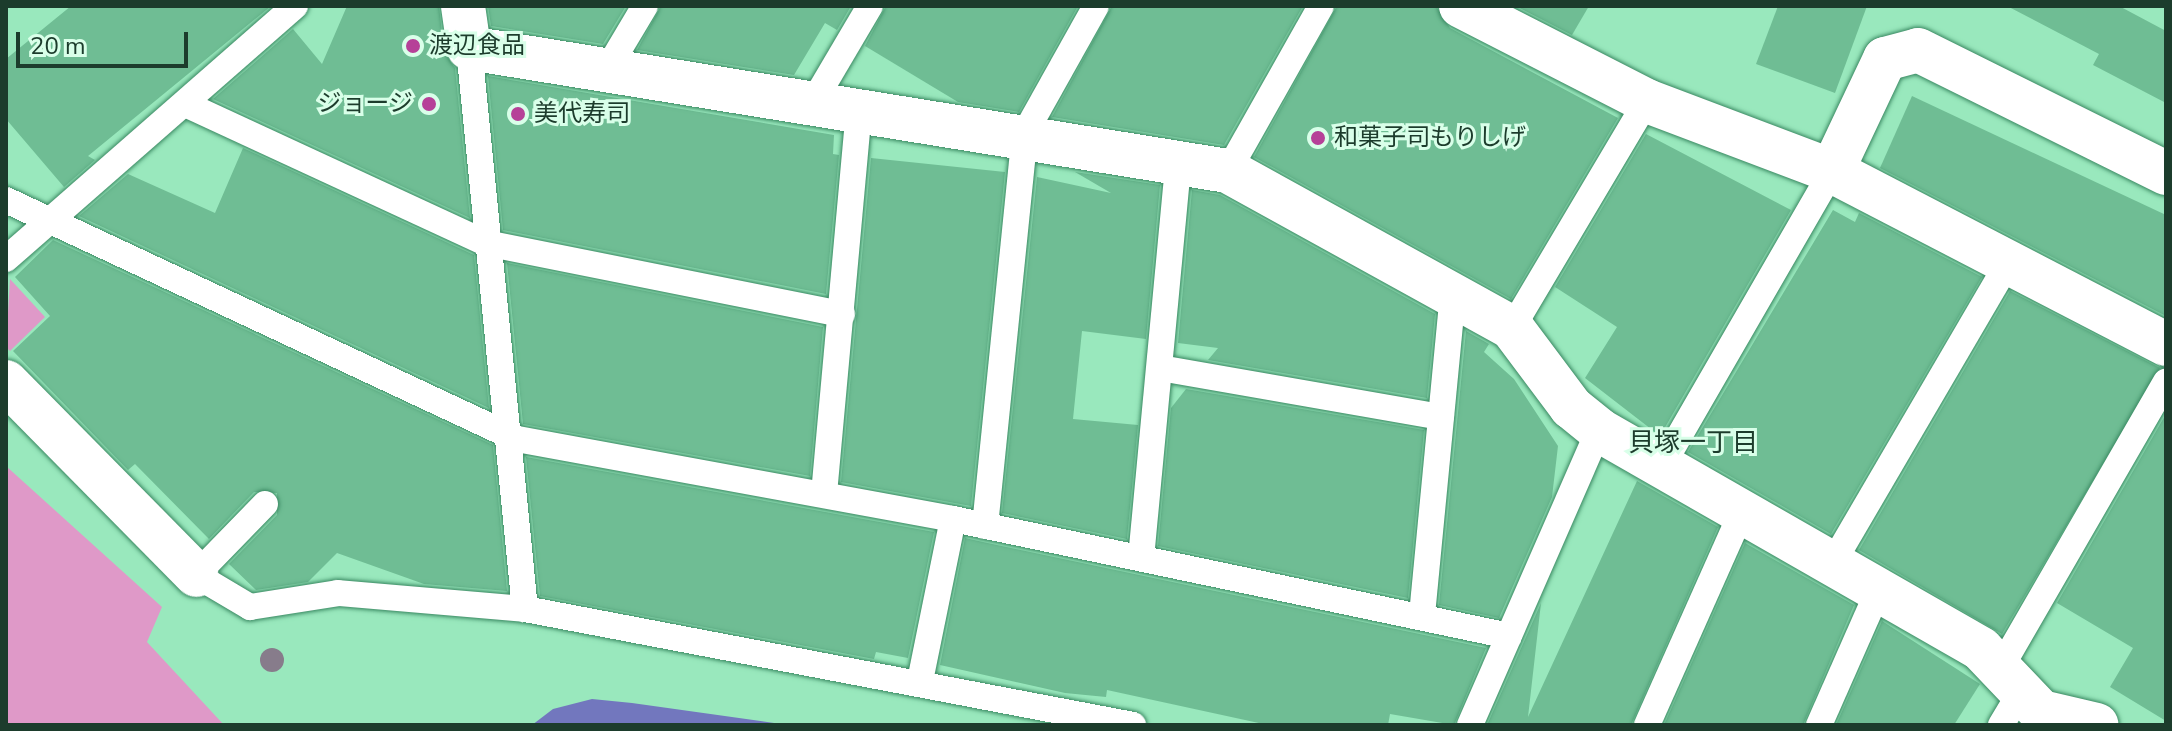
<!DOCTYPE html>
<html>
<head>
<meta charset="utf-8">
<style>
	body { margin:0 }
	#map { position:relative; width:2172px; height:731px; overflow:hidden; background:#99e8bd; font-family:"Nunito Sans","Noto Sans JP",sans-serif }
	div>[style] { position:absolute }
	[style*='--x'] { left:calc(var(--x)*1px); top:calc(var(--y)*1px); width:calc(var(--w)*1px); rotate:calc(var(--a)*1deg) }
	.green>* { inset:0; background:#df99c8 }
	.water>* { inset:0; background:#7277be }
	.building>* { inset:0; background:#6fbd94 }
	.roads { filter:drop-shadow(0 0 2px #398861) drop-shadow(0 0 2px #398861) }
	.service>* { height:26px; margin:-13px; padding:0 13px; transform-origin:13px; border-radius:13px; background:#fff }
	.minor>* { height:44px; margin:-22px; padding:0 22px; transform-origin:22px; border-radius:22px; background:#fff }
	.trees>* { width:24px; height:24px; margin:-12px; border-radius:50%; background:#877c8b }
	.dots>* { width:22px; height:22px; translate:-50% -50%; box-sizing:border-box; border:4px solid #d9ffe9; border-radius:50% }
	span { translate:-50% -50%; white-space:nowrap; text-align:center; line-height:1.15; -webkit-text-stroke:6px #d9ffe9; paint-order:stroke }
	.poi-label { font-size:24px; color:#1c3c2c }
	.left { translate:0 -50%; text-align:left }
	.right { translate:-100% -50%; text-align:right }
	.neighbourhood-label { font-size:26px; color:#1c3c2c }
	.frame { position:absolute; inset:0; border:8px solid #1c3c2c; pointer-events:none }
	.scale { position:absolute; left:16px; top:32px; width:172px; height:36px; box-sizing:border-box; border:4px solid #1c3c2c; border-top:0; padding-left:10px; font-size:24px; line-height:28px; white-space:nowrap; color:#1c3c2c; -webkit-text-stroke:6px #d9ffe9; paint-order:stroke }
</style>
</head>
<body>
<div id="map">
	<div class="green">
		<i style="clip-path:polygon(10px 279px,45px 317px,10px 351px,6px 347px)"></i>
		<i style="clip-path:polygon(6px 466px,162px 607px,147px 642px,224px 725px,6px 725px)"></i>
	</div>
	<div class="water">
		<i style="clip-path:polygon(592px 699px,632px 703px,788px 725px,532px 725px,553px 709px)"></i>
	</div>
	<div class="building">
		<i style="clip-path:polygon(71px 6px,271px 6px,88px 156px,95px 160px,64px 187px,6px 119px,6px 59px)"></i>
		<i style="clip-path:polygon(347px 6px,439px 6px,444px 52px,455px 68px,470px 218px,213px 99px,293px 29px,322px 64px)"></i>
		<i style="clip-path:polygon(488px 6px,626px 6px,603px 44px,491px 26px)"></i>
		<i style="clip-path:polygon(661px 6px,851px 6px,837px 30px,825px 23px,794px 75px,637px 50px)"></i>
		<i style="clip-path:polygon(886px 6px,1078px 6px,1019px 112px,958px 102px,865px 46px)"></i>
		<i style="clip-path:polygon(1112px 6px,1303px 6px,1224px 145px,1052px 117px)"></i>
		<i style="clip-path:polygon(1337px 6px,1436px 6px,1450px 28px,1618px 118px,1511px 299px,1254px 157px)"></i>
		<i style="clip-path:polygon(1516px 6px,1589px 6px,1572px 35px)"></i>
		<i style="clip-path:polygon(1778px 6px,1867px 6px,1835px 93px,1756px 64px)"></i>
		<i style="clip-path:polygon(2007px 6px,2119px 6px,2166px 31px,2166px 103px,2093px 65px,2099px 54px)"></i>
		<i style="clip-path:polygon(488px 76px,834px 135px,833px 154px,839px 155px,826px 294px,503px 230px)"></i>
		<i style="clip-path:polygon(1912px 96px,2166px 215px,2166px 316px,1880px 168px)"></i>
		<i style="clip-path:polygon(1646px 134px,1791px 210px,1660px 436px,1585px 378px,1617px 327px,1555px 287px)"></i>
		<i style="clip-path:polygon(243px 148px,474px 255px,489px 408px,79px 216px,128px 174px,215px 213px)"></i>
		<i style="clip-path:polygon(871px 158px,1005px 172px,971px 506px,841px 482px)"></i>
		<i style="clip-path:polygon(1075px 172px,1160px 185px,1146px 339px,1082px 331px,1073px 419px,1138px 425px,1127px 539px,1002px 513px,1037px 177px,1111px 193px)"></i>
		<i style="clip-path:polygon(1192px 190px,1220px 195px,1435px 314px,1427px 398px,1208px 360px,1218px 348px,1178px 343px)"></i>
		<i style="clip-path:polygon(1833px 210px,1855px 222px,1859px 213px,1982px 277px,1831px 534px,1688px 452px)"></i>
		<i style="clip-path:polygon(53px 240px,493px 445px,507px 591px,424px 584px,337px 553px,308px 582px,256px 590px,229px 564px,277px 515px,277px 493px,254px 492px,209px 539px,135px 464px,128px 470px,13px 351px,50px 316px,15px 277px)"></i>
		<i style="clip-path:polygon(507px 263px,823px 327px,810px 476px,523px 424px)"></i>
		<i style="clip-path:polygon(2010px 291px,2160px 368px,2002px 634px,1859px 550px)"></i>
		<i style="clip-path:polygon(1466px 331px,1489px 344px,1484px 352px,1514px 379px,1558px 446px,1552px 497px,1499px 618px,1439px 605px)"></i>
		<i style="clip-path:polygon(1186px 389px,1424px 430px,1408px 598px,1158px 546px,1171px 408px)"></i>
		<i style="clip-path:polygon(2166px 414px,2166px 721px,2110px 687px,2133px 648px,2057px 603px)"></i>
		<i style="clip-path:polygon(526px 457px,934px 532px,908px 658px,876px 652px,874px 659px,540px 596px)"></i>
		<i style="clip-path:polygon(1637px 481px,1718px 527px,1631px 725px,1487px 725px,1541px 603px,1528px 717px)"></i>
		<i style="clip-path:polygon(965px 538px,983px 542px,1486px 648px,1454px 725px,1390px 714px,1388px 725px,1268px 725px,1107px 690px,1106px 697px,1065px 693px,940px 665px)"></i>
		<i style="clip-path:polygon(1745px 543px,1854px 605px,1803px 725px,1664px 725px)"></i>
		<i style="clip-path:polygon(1882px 621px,1980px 684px,1954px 725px,1836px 725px)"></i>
	</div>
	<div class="roads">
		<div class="service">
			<i style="--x:469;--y:48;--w:564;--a:84.3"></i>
			<i style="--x:608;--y:68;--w:72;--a:-59.2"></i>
			<i style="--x:814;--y:101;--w:110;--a:-59.5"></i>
			<i style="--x:185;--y:104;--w:332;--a:24.8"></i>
			<i style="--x:486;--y:243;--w:363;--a:11.3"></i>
			<i style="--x:1228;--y:171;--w:189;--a:-60.6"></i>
			<i style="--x:6;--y:200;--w:564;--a:25.07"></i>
			<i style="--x:517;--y:439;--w:443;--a:10.4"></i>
			<i style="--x:953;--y:519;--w:568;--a:11.88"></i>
			<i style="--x:6;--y:259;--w:384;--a:-41.2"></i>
			<i style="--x:1512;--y:328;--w:264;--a:-59.3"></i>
			<i style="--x:1160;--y:368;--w:285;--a:9.9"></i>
			<i style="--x:1663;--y:464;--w:338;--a:-60"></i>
			<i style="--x:824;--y:494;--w:387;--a:-84.8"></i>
			<i style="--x:265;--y:504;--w:99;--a:134.2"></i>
			<i style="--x:196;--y:575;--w:63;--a:30.7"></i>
			<i style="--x:250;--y:607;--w:89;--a:-9"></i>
			<i style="--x:338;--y:593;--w:188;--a:4.9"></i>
			<i style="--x:525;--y:609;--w:619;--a:10.8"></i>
			<i style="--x:985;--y:526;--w:395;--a:-84.2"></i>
			<i style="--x:1025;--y:133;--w:145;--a:-60.8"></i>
			<i style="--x:1141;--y:558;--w:401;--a:-84.6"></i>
			<i style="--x:1835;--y:559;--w:341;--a:-59.7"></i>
			<i style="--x:1422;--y:615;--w:321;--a:-84.5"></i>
			<i style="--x:2000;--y:669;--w:332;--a:-60"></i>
			<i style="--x:920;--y:681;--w:165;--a:-78.5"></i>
			<i style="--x:1470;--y:725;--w:322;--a:-66.4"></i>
			<i style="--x:1647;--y:725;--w:236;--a:-66"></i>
			<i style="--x:1819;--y:725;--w:151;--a:-66.2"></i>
			<i style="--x:2001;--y:725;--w:37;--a:-59"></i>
		</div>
		<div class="minor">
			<i style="--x:463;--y:6;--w:42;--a:81.9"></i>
			<i style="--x:469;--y:48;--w:769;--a:9.21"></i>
			<i style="--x:1228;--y:171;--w:325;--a:28.9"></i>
			<i style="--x:1512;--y:328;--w:99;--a:53.2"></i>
			<i style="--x:1571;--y:407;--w:36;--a:39"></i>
			<i style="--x:1599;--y:430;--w:440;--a:29.8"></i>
			<i style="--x:1981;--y:649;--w:87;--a:46.4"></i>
			<i style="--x:2041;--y:712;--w:57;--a:13.1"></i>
			<i style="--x:1461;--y:6;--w:209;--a:27.1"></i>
			<i style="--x:1647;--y:101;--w:198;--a:20.7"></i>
			<i style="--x:1832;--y:171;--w:376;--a:27.4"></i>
			<i style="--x:1832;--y:171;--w:124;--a:-64.7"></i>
			<i style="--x:1885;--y:59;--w:34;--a:-15"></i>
			<i style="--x:1918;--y:50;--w:277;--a:26.4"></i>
			<i style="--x:6;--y:382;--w:271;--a:45.4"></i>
		</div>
	</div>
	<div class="trees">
		<i style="left:272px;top:660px"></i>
	</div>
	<div class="dots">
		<i style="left:413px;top:46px;background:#b64198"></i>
		<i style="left:429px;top:104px;background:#b64198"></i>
		<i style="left:518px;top:114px;background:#b64198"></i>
		<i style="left:1318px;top:138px;background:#b64198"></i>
	</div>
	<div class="poi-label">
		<span class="left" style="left:429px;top:46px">渡辺食品</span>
		<span class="right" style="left:413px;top:104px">ジョージ</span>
		<span class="left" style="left:534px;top:114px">美代寿司</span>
		<span class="left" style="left:1334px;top:138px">和菓子司もりしげ</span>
	</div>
	<div class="neighbourhood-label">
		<span style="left:1693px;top:443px">貝塚一丁目</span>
	</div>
	<div class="frame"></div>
	<div class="scale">20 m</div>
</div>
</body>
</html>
